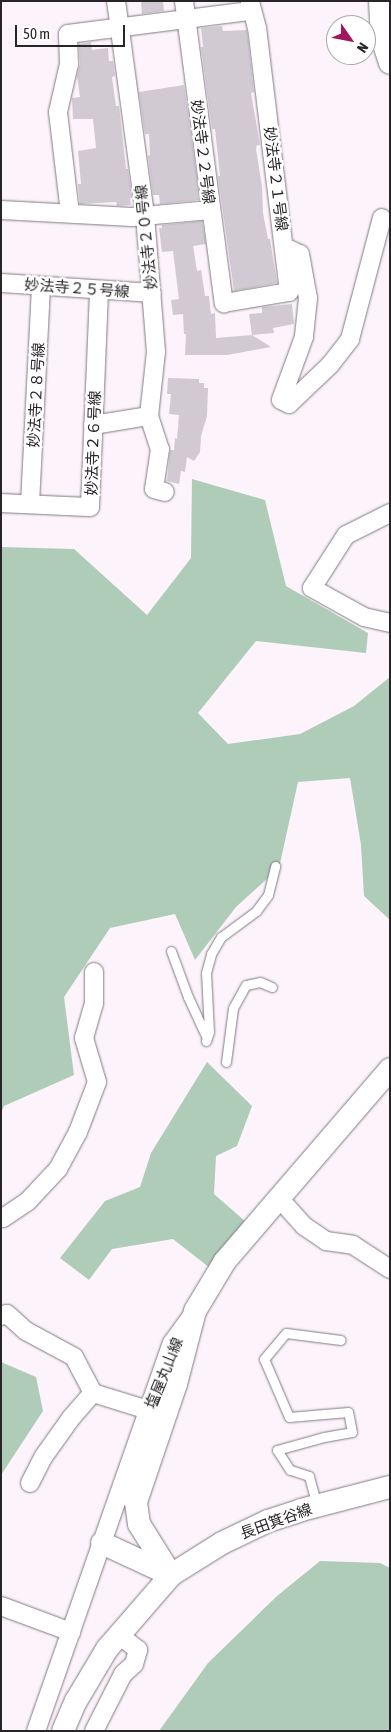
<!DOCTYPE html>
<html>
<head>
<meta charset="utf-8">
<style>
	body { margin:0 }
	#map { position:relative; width:391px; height:1732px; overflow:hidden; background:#fcf3fb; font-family:"Asap Condensed","Noto Sans JP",sans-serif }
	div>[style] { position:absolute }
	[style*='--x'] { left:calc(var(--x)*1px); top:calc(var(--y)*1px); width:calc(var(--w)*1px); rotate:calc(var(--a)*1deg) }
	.forest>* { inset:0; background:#afccb9 }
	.building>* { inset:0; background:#d1cad3 }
	.roads { filter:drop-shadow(0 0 1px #817a81) drop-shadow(0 0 1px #817a81) }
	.service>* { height:9px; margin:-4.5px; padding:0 4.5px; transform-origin:4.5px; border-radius:4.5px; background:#fff }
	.minor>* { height:18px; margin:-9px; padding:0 9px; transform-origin:9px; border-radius:9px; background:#fff }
	.tertiary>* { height:22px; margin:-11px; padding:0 11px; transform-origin:11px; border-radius:11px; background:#fff }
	span { translate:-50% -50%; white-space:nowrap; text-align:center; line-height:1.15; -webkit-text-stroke:4.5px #fff; paint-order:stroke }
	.street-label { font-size:15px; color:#282528 }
	.frame { position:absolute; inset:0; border:2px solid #282528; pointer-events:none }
	.north { position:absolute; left:326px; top:15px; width:50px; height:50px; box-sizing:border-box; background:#fff; border:1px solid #a9a8a9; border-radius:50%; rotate:123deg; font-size:14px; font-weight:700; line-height:20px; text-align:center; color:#282528 }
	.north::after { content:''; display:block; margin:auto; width:18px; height:22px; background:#a1165f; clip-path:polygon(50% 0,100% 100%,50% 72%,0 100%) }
	.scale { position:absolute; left:15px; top:25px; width:110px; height:22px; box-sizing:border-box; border:2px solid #282528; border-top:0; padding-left:6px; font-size:15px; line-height:18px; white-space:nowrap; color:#282528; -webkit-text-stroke:4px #fff; paint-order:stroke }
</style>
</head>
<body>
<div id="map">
	<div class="forest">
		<i style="clip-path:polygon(192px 479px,265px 500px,286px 586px,368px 633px,366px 653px,256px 641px,198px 713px,228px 744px,300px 734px,354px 706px,390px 677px,390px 920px,364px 896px,361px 845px,350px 778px,298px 782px,279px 868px,236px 907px,195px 960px,175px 914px,110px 928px,64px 997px,74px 1075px,4px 1106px,1px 1113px,1px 547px,74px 549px,147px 615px,191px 558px)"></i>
		<i style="clip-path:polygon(207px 1062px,252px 1106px,237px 1146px,216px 1156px,214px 1194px,246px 1222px,210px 1268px,173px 1239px,112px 1249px,89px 1280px,60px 1258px,105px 1201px,140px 1187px,151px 1153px)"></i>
		<i style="clip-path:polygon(1px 1362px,36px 1377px,43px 1411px,1px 1475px)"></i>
		<i style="clip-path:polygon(320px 1561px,380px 1563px,390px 1568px,390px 1731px,159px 1731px,208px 1663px,277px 1596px)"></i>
	</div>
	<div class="building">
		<i style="clip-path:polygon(141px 1px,163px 1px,164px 11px,142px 14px)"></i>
		<i style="clip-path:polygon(222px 26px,223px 31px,247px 30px,254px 92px,251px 93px,260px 145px,257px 145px,256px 149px,262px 186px,263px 213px,268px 239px,270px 239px,277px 283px,234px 291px,218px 176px,220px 176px,215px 129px,212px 129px,201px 47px,203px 47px,201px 28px)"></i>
		<i style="clip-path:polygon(91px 42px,92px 50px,108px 48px,109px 61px,113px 61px,115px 76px,112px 77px,116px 106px,119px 106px,126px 169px,128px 169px,132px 198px,130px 198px,131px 205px,117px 206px,116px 202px,80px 204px,78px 184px,81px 184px,78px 151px,96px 148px,93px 119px,73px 119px,72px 98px,80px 97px,77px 76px,80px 64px,79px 44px)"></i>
		<i style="clip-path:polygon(184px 85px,200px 200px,160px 204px,159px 195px,153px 195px,148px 156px,150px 155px,149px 134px,145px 134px,139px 92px)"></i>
		<i style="clip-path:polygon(202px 221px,206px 244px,193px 246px,197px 271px,201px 270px,205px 296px,209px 296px,211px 314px,215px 313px,216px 338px,252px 335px,249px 314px,262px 313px,262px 307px,292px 304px,294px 324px,273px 328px,274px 333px,252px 335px,271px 347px,227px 355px,185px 355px,186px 334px,184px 334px,183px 314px,173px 315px,171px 300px,179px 299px,173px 251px,162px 252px,159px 228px,162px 228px,162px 225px)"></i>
		<i style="clip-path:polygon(168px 378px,199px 379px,199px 383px,204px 383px,204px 388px,208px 388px,207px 416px,201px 436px,200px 452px,194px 461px,187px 457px,185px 472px,181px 471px,179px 484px,167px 481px,170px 450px,174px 450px,175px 438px,177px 439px,179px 415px,169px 414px,171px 394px,167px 394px)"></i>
	</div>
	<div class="roads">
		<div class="service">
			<i style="--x:171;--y:951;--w:49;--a:69.7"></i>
			<i style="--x:188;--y:997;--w:43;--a:65.2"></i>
			<i style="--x:206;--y:1041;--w:9;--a:-72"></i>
			<i style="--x:209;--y:1032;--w:59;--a:-92.9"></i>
			<i style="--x:206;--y:973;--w:20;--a:-75"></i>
			<i style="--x:211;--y:954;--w:20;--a:-60"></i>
			<i style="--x:221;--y:937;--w:44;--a:-36.6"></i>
			<i style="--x:256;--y:911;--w:20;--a:-53"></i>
			<i style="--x:268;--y:895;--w:30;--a:-76"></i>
			<i style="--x:226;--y:1062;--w:54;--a:-82.6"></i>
			<i style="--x:233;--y:1008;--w:26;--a:-61"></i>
			<i style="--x:246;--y:985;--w:14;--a:-12"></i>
			<i style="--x:260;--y:982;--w:13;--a:23"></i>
			<i style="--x:317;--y:1506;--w:31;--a:-105"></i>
			<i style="--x:309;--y:1476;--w:20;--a:-162"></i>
			<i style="--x:290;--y:1470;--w:24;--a:-123"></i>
			<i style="--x:277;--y:1450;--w:49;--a:-15.5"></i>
			<i style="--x:324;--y:1437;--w:28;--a:-10"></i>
			<i style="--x:352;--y:1432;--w:20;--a:-101"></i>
			<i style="--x:348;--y:1412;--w:59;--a:175.2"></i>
			<i style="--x:289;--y:1417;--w:63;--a:-113.3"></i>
			<i style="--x:264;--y:1359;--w:34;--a:-50"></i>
			<i style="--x:286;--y:1333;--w:55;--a:7.3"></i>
		</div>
		<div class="minor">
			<i style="--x:184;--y:1;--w:305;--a:82.5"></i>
			<i style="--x:224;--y:303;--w:66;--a:-9.6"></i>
			<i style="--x:289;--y:292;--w:266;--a:-96.9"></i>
			<i style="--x:257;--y:28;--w:28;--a:-105"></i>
			<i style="--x:1;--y:210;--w:131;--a:3.1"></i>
			<i style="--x:132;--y:217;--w:79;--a:-5.1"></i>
			<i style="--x:70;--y:213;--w:102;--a:-96.8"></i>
			<i style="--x:58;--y:112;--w:49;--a:-77.1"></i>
			<i style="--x:69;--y:64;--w:30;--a:-92"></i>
			<i style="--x:68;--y:34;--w:184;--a:-7.2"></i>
			<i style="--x:284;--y:247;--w:17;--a:24"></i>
			<i style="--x:300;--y:254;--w:45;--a:79.7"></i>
			<i style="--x:308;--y:298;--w:39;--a:96"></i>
			<i style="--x:304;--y:337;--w:67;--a:110.1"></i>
			<i style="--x:281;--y:400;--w:9;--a:27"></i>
			<i style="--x:289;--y:404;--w:57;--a:-43.6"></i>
			<i style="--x:330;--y:365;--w:33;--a:-52"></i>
			<i style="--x:350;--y:339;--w:125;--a:-75.2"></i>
			<i style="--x:1;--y:283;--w:151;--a:3.8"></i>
			<i style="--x:149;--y:416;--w:35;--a:72"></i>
			<i style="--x:160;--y:449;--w:40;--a:98.5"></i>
			<i style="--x:154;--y:489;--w:11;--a:15"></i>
			<i style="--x:93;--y:425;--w:57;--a:-9.1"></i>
			<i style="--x:149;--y:416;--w:64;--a:-83.8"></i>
			<i style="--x:156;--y:352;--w:137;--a:-94.6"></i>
			<i style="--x:145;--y:215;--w:216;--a:-97.7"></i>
			<i style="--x:1;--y:503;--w:89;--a:2.6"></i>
			<i style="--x:90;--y:507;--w:217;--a:-87.6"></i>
			<i style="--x:30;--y:504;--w:218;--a:-87.1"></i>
			<i style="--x:390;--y:513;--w:49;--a:153.4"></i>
			<i style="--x:346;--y:535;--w:63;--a:122.7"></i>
			<i style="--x:312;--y:588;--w:60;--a:29.1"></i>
			<i style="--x:364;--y:617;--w:27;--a:13"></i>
			<i style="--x:278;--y:1197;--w:39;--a:48"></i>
			<i style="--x:304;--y:1226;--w:27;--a:34"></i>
			<i style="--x:326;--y:1241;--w:27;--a:8"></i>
			<i style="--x:353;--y:1245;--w:44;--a:33"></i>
			<i style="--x:3;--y:1218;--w:30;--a:-34"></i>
			<i style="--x:28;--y:1201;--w:44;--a:-46.8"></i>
			<i style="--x:58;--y:1169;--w:42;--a:-61.6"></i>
			<i style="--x:78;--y:1132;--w:53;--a:-69.2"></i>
			<i style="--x:97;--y:1082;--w:46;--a:-106.5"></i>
			<i style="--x:84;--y:1038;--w:35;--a:-74"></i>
			<i style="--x:94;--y:1004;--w:32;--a:-90"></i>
			<i style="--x:1;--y:1316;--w:6;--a:-18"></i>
			<i style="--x:7;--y:1314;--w:25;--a:42"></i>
			<i style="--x:26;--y:1331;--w:55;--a:28.4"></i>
			<i style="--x:74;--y:1357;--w:41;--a:62.2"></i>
			<i style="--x:93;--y:1393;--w:58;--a:17.2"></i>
			<i style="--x:30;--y:1483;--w:30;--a:-63"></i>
			<i style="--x:44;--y:1456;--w:47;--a:-54.6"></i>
			<i style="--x:71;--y:1418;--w:33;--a:-49"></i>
			<i style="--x:1;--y:1606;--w:75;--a:20.4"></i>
			<i style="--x:36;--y:1731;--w:411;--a:-70.7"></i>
			<i style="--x:172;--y:1343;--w:31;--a:-54"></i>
			<i style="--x:94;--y:1731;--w:64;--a:-63"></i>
			<i style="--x:123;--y:1674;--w:15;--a:-42"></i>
			<i style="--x:134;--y:1664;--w:15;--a:-74"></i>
			<i style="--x:138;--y:1650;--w:26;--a:-141"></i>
		</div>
		<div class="tertiary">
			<i style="--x:380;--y:1;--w:37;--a:87"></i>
			<i style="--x:382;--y:38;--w:26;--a:72"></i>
			<i style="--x:102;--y:1543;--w:76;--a:24.9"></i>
			<i style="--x:171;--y:1575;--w:60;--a:-122.1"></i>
			<i style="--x:139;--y:1524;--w:22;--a:-98"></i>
			<i style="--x:136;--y:1502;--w:125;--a:-71.3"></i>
			<i style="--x:176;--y:1384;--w:75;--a:-75.4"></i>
			<i style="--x:195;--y:1311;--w:58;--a:-59"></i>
			<i style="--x:225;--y:1261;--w:253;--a:-49.3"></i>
			<i style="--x:63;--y:1731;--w:33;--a:-67"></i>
			<i style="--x:76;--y:1701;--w:61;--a:-59.2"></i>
			<i style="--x:107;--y:1649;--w:98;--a:-49.1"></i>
			<i style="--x:171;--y:1575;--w:60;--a:-32.1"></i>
			<i style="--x:222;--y:1543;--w:51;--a:-25.6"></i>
			<i style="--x:268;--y:1521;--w:35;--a:-18"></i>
			<i style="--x:301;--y:1510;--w:92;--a:-14.5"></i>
		</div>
	</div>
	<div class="street-label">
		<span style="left:203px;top:152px;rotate:83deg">妙法寺２２号線</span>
		<span style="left:276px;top:179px;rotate:83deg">妙法寺２１号線</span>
		<span style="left:146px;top:237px;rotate:-96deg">妙法寺２０号線</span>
		<span style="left:77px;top:288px;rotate:4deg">妙法寺２５号線</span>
		<span style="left:36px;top:395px;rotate:-87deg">妙法寺２８号線</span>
		<span style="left:93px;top:443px;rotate:-88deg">妙法寺２６号線</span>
		<span style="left:164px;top:1373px;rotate:-68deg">塩屋丸山線</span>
		<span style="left:276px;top:1521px;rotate:-20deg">長田箕谷線</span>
	</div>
	<div class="frame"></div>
	<div class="north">N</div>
	<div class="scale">50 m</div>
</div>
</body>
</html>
